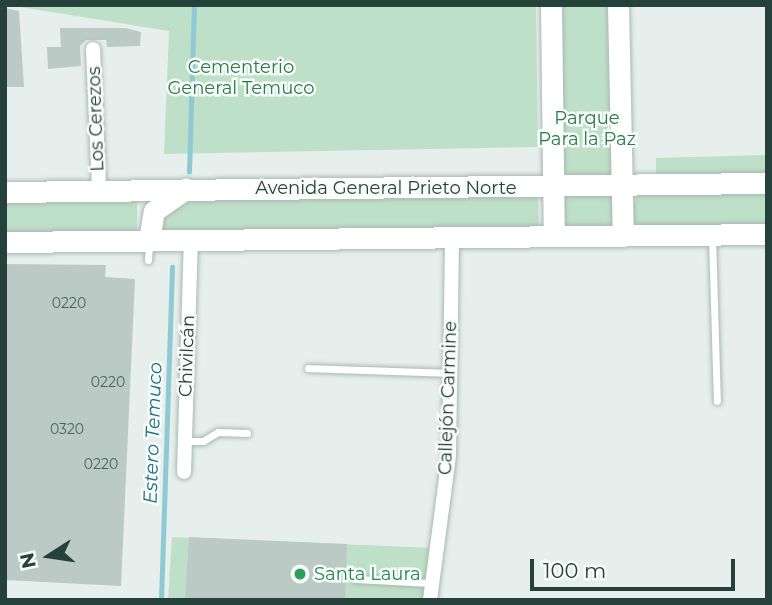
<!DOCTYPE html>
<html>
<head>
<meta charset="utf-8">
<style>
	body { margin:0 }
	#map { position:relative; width:772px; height:605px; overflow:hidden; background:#e6efeb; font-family:Montserrat,sans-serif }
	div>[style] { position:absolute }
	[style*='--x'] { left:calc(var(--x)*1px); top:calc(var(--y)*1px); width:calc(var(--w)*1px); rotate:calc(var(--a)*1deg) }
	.green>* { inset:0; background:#bfe0c8 }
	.stream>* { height:4.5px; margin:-2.25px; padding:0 2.25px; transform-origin:2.25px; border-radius:2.25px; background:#8ec9d4 }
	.building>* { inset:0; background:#bbcac4 }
	.roads { filter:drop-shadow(0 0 2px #a8b8b2) drop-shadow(0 0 2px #a8b8b2) }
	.lane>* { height:7px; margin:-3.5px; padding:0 3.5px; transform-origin:3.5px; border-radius:3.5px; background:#fff }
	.street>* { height:14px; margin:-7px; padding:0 7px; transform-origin:7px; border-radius:7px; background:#fff }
	.secondary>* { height:21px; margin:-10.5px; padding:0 10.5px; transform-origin:10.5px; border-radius:10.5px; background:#fff }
	.dots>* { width:19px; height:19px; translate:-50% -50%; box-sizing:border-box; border:4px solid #f7fbf9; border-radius:50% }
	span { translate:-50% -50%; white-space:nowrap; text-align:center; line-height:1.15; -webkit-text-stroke:5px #f7fbf9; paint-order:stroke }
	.number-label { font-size:14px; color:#4a645c }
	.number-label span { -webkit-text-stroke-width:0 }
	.park-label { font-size:18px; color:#2d7a4b }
	.street-label { font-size:18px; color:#24423a }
	.leisure-label { font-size:18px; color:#27864d }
	.left { translate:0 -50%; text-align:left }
	.water-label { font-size:19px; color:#1c6f80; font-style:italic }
	.frame { position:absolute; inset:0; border:7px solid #24423a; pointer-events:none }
	.north { position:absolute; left:14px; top:521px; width:70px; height:70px; -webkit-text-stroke:5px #f7fbf9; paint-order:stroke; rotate:258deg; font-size:19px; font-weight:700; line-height:28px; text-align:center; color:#24423a }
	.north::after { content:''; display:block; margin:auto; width:24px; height:32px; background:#24423a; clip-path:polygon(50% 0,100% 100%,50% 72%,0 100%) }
	.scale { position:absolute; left:530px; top:559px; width:205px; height:32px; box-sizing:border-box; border:4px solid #24423a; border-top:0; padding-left:9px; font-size:21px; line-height:24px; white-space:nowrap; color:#24423a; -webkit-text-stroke:5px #f7fbf9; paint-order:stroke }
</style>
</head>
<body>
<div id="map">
	<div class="green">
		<i style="clip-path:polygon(8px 5px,536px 5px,538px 147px,164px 154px,169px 31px)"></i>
		<i style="clip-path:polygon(558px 5px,611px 5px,617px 180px,559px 182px)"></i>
		<i style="clip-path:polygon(767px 155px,767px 178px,656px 181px,656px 158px)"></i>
		<i style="clip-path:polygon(767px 187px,767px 229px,634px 227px,633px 207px,639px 189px)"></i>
		<i style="clip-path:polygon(615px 189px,616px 231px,562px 231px,562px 190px)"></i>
		<i style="clip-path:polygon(538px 190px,539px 231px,154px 232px,170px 199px)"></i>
		<i style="clip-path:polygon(5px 198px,137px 198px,137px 232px,5px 233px)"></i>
		<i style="clip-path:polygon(172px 537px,434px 548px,426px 600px,168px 600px)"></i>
	</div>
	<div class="stream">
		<i style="--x:189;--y:172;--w:167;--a:-88.3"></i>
		<i style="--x:161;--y:600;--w:333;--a:-88.1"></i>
	</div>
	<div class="building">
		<i style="clip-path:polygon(5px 8px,19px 11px,24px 87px,5px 87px)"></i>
		<i style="clip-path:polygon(60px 28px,125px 28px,141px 32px,140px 46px,107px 47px,106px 40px,86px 40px,80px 46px,81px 66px,48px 69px,47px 47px,61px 47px)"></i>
		<i style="clip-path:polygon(5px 264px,106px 265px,105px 277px,135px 279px,121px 586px,5px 580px)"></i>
		<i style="clip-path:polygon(189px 537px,347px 544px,345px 600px,185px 600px)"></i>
	</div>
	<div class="roads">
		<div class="lane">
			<i style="--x:712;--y:236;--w:165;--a:88.3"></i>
			<i style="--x:148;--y:260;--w:15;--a:-86"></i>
			<i style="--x:308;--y:368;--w:141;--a:2"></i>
			<i style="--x:185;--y:441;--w:18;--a:0"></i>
			<i style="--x:203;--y:441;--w:17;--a:-31"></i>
			<i style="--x:218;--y:432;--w:29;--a:2"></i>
			<i style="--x:355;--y:579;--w:77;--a:3"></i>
		</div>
		<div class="street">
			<i style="--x:93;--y:49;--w:140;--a:87.5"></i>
			<i style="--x:184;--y:472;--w:232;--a:-88.3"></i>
			<i style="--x:430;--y:600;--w:146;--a:-82.5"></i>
			<i style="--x:449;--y:455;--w:217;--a:-89.2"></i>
		</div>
		<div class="secondary">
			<i style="--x:551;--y:5;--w:231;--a:89.3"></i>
			<i style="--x:618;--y:5;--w:231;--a:88.8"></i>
			<i style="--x:5;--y:192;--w:762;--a:-0.68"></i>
			<i style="--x:149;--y:241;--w:30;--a:-81"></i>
			<i style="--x:154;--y:211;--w:39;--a:-35"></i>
			<i style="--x:5;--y:242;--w:762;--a:-0.6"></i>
		</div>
	</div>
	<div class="dots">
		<i style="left:300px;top:574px;background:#2e9e5b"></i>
	</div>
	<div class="number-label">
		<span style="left:69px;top:303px">0220</span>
		<span style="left:108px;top:382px">0220</span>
		<span style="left:67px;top:429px">0320</span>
		<span style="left:101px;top:464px">0220</span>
	</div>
	<div class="park-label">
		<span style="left:241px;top:78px">Cementerio<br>General Temuco</span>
		<span style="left:587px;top:129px">Parque<br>Para la Paz</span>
	</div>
	<div class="street-label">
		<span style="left:96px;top:119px;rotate:-92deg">Los Cerezos</span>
		<span style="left:386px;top:188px">Avenida General Prieto Norte</span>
		<span style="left:187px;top:356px;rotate:-88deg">Chivilcán</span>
		<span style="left:448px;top:398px;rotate:-88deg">Callejón Carmine</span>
	</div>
	<div class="leisure-label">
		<span class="left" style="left:314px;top:574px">Santa Laura</span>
	</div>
	<div class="water-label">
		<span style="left:153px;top:433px;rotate:-88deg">Estero Temuco</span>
	</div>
	<div class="frame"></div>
	<div class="north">N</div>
	<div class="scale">100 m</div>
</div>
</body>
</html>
